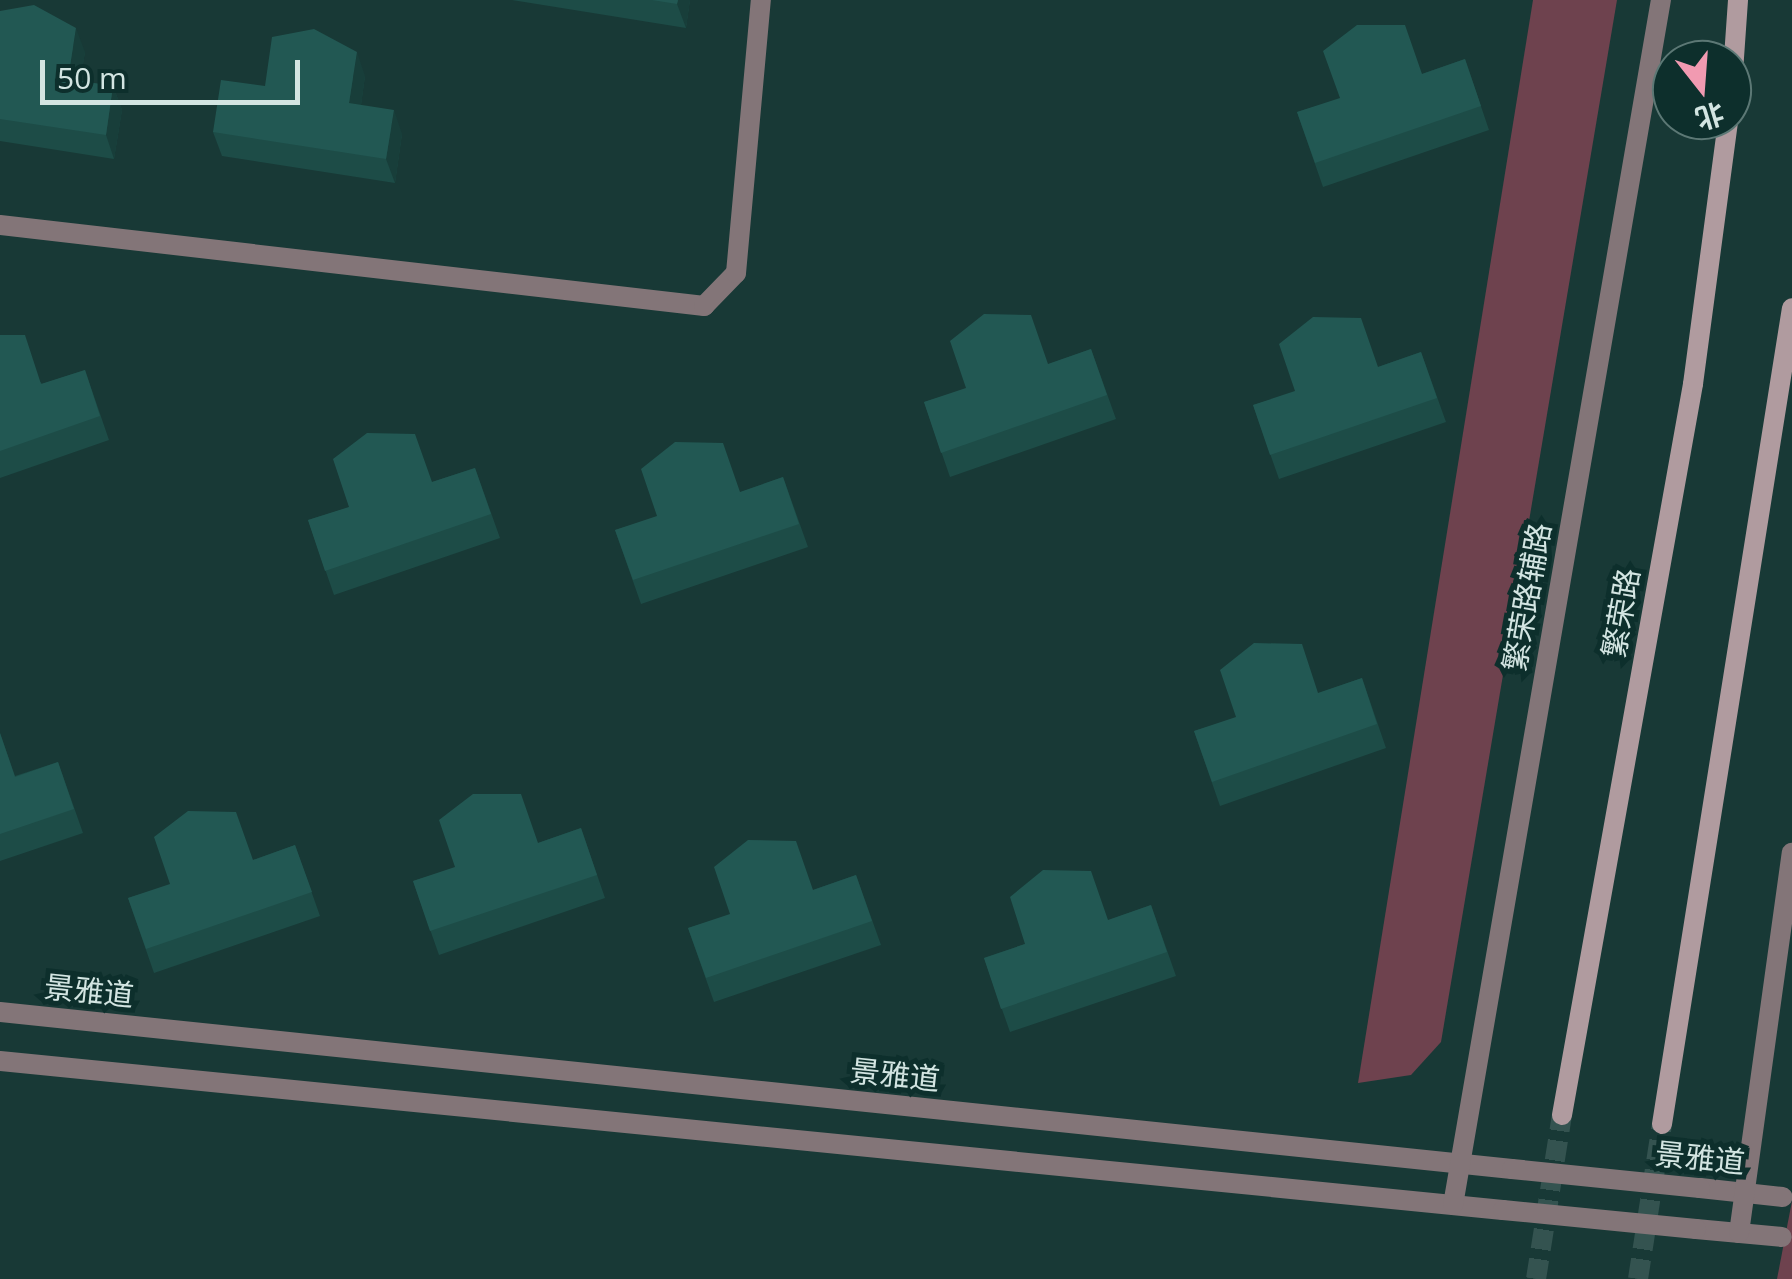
<!DOCTYPE html>
<html>
<head>
<meta charset="utf-8">
<style>
	body { margin:0 }
	#map { position:relative; width:1792px; height:1279px; overflow:hidden; background:#183936; font-family:"Open Sans","Noto Sans SC",sans-serif }
	div>[style] { position:absolute }
	[style*='--x'] { left:calc(var(--x)*1px); top:calc(var(--y)*1px); width:calc(var(--w)*1px); rotate:calc(var(--a)*1deg) }
	.green>* { inset:0; background:#6e424e }
	.secondary-tunnel>* { height:20px; margin-top:-10px; transform-origin:0; background:repeating-linear-gradient(90deg,#345350 0 20px,transparent 0 30px) }
	.minor>* { height:20px; margin:-10px; padding:0 10px; transform-origin:10px; border-radius:10px; background:#837578 }
	.tertiary>* { height:20px; margin:-10px; padding:0 10px; transform-origin:10px; border-radius:10px; background:#837578 }
	.secondary>* { height:20px; margin:-10px; padding:0 10px; transform-origin:10px; border-radius:10px; background:#b09b9f }
	.tertiary-bridge>* { height:20px; margin:-10px; padding:0 10px; transform-origin:10px; border-radius:10px; background:#837578 }
	.wall>* { inset:0; background:#1d4c47 }
	.shaded-wall>* { inset:0; background:#183e3a }
	.building>* { inset:0; background:#225853 }
	span { translate:-50% -50%; white-space:nowrap; text-align:center; line-height:1.15; -webkit-text-stroke:10px #0d2f2c; paint-order:stroke }
	.street-label { font-size:30px; color:#d3e5e2 }
	.north { position:absolute; left:1652px; top:40px; width:100px; height:100px; box-sizing:border-box; background:#0d2f2c; border:2px solid #5c7875; border-radius:50%; rotate:163deg; font-size:28px; font-weight:700; line-height:40px; text-align:center; color:#d3e5e2 }
	.north::after { content:''; display:block; margin:auto; width:35px; height:45px; background:#f19ab1; clip-path:polygon(50% 0,100% 100%,50% 72%,0 100%) }
	.scale { position:absolute; left:40px; top:60px; width:260px; height:45px; box-sizing:border-box; border:5px solid #d3e5e2; border-top:0; padding-left:12px; font-size:30px; line-height:35px; white-space:nowrap; color:#d3e5e2; -webkit-text-stroke:8px #0d2f2c; paint-order:stroke }
</style>
</head>
<body>
<div id="map">
	<div class="green">
		<i style="clip-path:polygon(1533px 0,1617px 0,1441px 1042px,1411px 1075px,1358px 1083px)"></i>
		<i style="clip-path:polygon(1792px 1201px,1792px 1279px,1777px 1279px)"></i>
	</div>
	<div class="secondary-tunnel">
		<i style="--x:1536;--y:1279;--w:166;--a:-81"></i>
		<i style="--x:1638;--y:1279;--w:157;--a:-81.2"></i>
	</div>
	<div class="minor">
		<i style="--x:0;--y:225;--w:709;--a:6.56"></i>
		<i style="--x:704;--y:306;--w:46;--a:-45.9"></i>
		<i style="--x:736;--y:273;--w:274;--a:-84.8"></i>
	</div>
	<div class="tertiary">
		<i style="--x:0;--y:1012;--w:1520;--a:5.93"></i>
		<i style="--x:0;--y:1061;--w:1510;--a:5.66"></i>
		<i style="--x:1700;--y:1188;--w:83;--a:6.2"></i>
		<i style="--x:1453;--y:1205;--w:1223;--a:-80.21"></i>
		<i style="--x:1696;--y:1229;--w:86;--a:5.3"></i>
		<i style="--x:1739;--y:1233;--w:384;--a:-82.1"></i>
	</div>
	<div class="secondary">
		<i style="--x:1732;--y:86;--w:86;--a:-86"></i>
		<i style="--x:1562;--y:1115;--w:743;--a:-79.84"></i>
		<i style="--x:1693;--y:384;--w:266;--a:-82.4"></i>
		<i style="--x:1662;--y:1124;--w:826;--a:-80.95"></i>
	</div>
	<div class="tertiary-bridge">
		<i style="--x:1512;--y:1169;--w:189;--a:5.8"></i>
		<i style="--x:1503;--y:1210;--w:194;--a:5.6"></i>
	</div>
	<div class="wall">
		<i style="clip-path:polygon(512px 0,690px 0,686px 28px)"></i>
		<i style="clip-path:polygon(0 11px,85px 52px,80px 81px,113px 86px,122px 110px,114px 159px,0 141px)"></i>
		<i style="clip-path:polygon(1465px 59px,1489px 130px,1323px 187px,1297px 112px,1422px 74px)"></i>
		<i style="clip-path:polygon(365px 76px,361px 105px,402px 134px,395px 183px,222px 156px,213px 132px,265px 86px)"></i>
		<i style="clip-path:polygon(0 335px,42px 384px,85px 370px,109px 440px,0 478px)"></i>
		<i style="clip-path:polygon(1091px 349px,1116px 419px,950px 477px,924px 402px,1049px 364px)"></i>
		<i style="clip-path:polygon(1421px 352px,1446px 422px,1279px 479px,1253px 405px,1378px 367px)"></i>
		<i style="clip-path:polygon(475px 468px,500px 538px,334px 595px,308px 520px,432px 482px)"></i>
		<i style="clip-path:polygon(783px 477px,808px 547px,641px 604px,615px 530px,741px 492px)"></i>
		<i style="clip-path:polygon(1362px 678px,1386px 748px,1220px 806px,1194px 731px,1319px 693px)"></i>
		<i style="clip-path:polygon(0 733px,15px 776px,58px 762px,83px 833px,0 861px)"></i>
		<i style="clip-path:polygon(581px 828px,605px 898px,439px 955px,413px 881px,538px 843px)"></i>
		<i style="clip-path:polygon(295px 845px,320px 916px,154px 973px,128px 898px,253px 860px)"></i>
		<i style="clip-path:polygon(856px 875px,881px 945px,714px 1002px,688px 928px,813px 890px)"></i>
		<i style="clip-path:polygon(1151px 905px,1176px 976px,1010px 1032px,984px 958px,1025px 944px,1109px 920px)"></i>
	</div>
	<div class="shaded-wall">
		<i style="clip-path:polygon(678px 0,690px 0,686px 28px,677px 4px)"></i>
		<i style="clip-path:polygon(76px 28px,85px 52px,77px 103px,68px 79px)"></i>
		<i style="clip-path:polygon(357px 52px,365px 76px,358px 127px,349px 103px)"></i>
		<i style="clip-path:polygon(113px 86px,122px 110px,114px 159px,106px 135px)"></i>
		<i style="clip-path:polygon(394px 110px,402px 134px,395px 183px,386px 159px)"></i>
	</div>
	<div class="building">
		<i style="clip-path:polygon(652px 0,678px 0,677px 4px)"></i>
		<i style="clip-path:polygon(34px 5px,76px 28px,68px 79px,113px 86px,106px 135px,0 119px,0 11px)"></i>
		<i style="clip-path:polygon(1357px 25px,1405px 25px,1422px 74px,1465px 59px,1481px 106px,1315px 163px,1297px 112px,1340px 98px,1323px 51px)"></i>
		<i style="clip-path:polygon(314px 29px,357px 52px,349px 103px,394px 110px,386px 159px,213px 132px,221px 80px,265px 86px,272px 37px)"></i>
		<i style="clip-path:polygon(984px 314px,1031px 315px,1048px 364px,1091px 349px,1107px 395px,941px 453px,924px 402px,966px 388px,950px 341px)"></i>
		<i style="clip-path:polygon(1313px 317px,1361px 318px,1378px 367px,1421px 352px,1437px 398px,1270px 455px,1253px 405px,1295px 391px,1279px 344px)"></i>
		<i style="clip-path:polygon(0 335px,25px 335px,41px 384px,85px 370px,100px 416px,0 451px)"></i>
		<i style="clip-path:polygon(367px 433px,415px 434px,432px 482px,475px 468px,491px 514px,325px 571px,308px 520px,349px 507px,333px 459px)"></i>
		<i style="clip-path:polygon(675px 442px,723px 443px,740px 492px,783px 477px,799px 524px,633px 580px,615px 530px,657px 516px,641px 469px)"></i>
		<i style="clip-path:polygon(1254px 643px,1302px 644px,1318px 693px,1362px 678px,1377px 724px,1212px 782px,1194px 731px,1236px 717px,1220px 670px)"></i>
		<i style="clip-path:polygon(0 733px,15px 777px,58px 762px,74px 809px,0 834px)"></i>
		<i style="clip-path:polygon(473px 794px,521px 794px,538px 843px,581px 828px,597px 875px,430px 931px,413px 881px,455px 867px,439px 820px)"></i>
		<i style="clip-path:polygon(188px 811px,236px 812px,253px 860px,295px 845px,312px 892px,146px 949px,128px 898px,170px 884px,154px 837px)"></i>
		<i style="clip-path:polygon(748px 840px,796px 841px,813px 890px,856px 875px,872px 921px,706px 978px,688px 928px,730px 914px,714px 867px)"></i>
		<i style="clip-path:polygon(1043px 870px,1091px 871px,1108px 920px,1151px 905px,1167px 952px,1001px 1009px,984px 958px,1025px 944px,1010px 897px)"></i>
	</div>
	<div class="street-label">
		<span style="left:1527px;top:597px;rotate:-80deg">繁荣路辅路</span>
		<span style="left:1621px;top:613px;rotate:-80deg">繁荣路</span>
		<span style="left:89px;top:991px;rotate:6deg">景雅道</span>
		<span style="left:895px;top:1075px;rotate:6deg">景雅道</span>
		<span style="left:1700px;top:1158px;rotate:6deg">景雅道</span>
	</div>
	<div class="north">北</div>
	<div class="scale">50 m</div>
</div>
</body>
</html>
